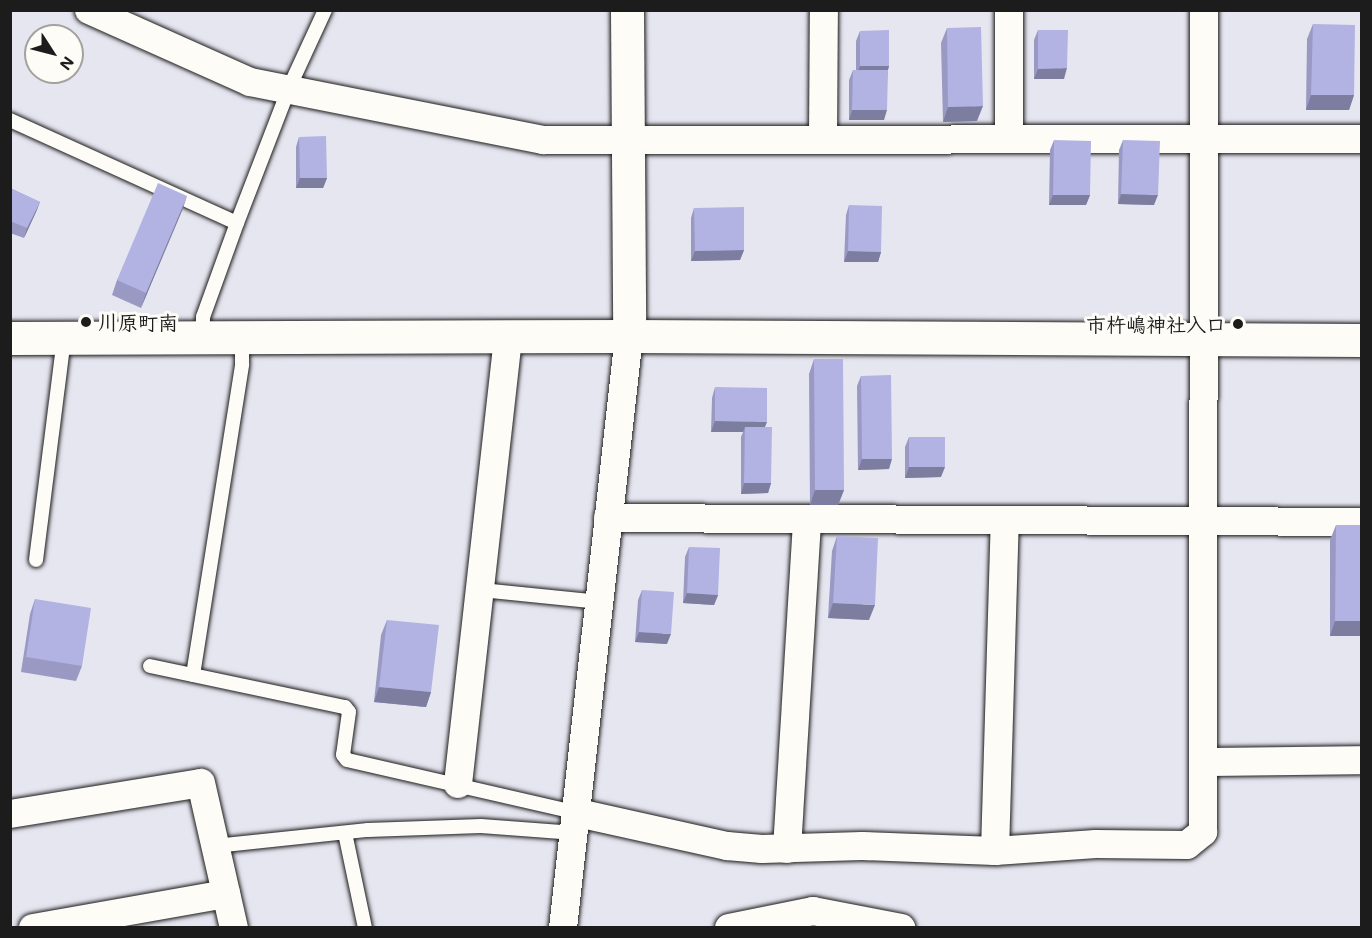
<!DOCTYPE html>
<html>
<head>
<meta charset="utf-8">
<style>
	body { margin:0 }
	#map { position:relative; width:1372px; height:938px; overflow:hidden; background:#e6e6f1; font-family:Mali,"Klee One",sans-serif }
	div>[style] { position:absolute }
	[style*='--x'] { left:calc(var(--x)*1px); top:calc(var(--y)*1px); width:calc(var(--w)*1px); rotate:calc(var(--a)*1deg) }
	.roads { filter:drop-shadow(0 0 2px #1c1c1c) drop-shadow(0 0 2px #1c1c1c) }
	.service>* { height:14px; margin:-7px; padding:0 7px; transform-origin:7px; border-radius:7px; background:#fdfcf7 }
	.minor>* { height:28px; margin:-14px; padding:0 14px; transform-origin:14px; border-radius:14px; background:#fdfcf7 }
	.tertiary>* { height:33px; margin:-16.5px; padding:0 16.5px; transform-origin:16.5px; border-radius:16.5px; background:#fdfcf7 }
	.wall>* { inset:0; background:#9999c3 }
	.shaded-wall>* { inset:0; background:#7d7d9f }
	.building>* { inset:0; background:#b2b2e3 }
	.dots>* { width:16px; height:16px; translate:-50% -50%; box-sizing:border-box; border:3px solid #fdfcf7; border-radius:50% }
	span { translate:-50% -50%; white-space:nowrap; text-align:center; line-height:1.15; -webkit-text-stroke:6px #fdfcf7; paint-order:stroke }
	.poi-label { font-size:20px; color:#1c1c1c; font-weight:700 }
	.left { translate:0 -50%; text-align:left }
	.right { translate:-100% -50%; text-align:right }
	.frame { position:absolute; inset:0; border:12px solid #1c1c1c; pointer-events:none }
	.north { position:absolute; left:24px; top:24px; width:60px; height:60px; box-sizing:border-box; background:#fdfcf7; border:2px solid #a3a29f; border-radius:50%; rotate:126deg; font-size:16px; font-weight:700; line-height:24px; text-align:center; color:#1c1c1c }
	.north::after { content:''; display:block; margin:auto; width:21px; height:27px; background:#1c1c1c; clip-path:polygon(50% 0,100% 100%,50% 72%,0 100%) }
</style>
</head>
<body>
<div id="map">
	<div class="roads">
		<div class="service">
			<i style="--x:10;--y:120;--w:249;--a:24.4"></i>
			<i style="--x:202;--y:338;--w:21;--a:-87"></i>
			<i style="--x:203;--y:317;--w:100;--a:-70.1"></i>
			<i style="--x:237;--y:223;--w:145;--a:-68.9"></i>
			<i style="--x:289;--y:88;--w:86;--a:-65.2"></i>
			<i style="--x:36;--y:560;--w:224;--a:-82.8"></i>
			<i style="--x:481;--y:590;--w:120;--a:5.8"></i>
			<i style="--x:150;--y:666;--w:199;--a:11.9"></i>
			<i style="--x:345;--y:707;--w:6;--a:51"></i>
			<i style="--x:349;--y:712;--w:43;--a:97.9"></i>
			<i style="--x:343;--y:755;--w:6;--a:51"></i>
			<i style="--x:347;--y:760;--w:237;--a:12.9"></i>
			<i style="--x:193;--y:675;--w:315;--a:-81"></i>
			<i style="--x:242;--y:364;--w:24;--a:-90"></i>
			<i style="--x:345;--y:833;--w:97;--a:78.1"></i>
			<i style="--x:215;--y:846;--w:154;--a:-6"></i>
			<i style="--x:368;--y:830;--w:113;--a:-2"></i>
			<i style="--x:481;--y:826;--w:94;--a:4.3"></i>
		</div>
		<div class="minor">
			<i style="--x:89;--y:10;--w:176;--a:24.1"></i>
			<i style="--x:250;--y:82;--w:299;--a:11.2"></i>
			<i style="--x:543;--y:140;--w:819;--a:-0.07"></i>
			<i style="--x:1009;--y:137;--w:127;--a:-90"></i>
			<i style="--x:823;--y:138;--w:128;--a:-89.6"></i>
			<i style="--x:608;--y:518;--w:754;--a:0.3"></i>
			<i style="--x:1204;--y:762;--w:158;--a:-0.7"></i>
			<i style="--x:458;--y:784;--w:449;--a:-83.6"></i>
			<i style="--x:578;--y:813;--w:153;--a:12.5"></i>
			<i style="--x:727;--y:846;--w:35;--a:5"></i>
			<i style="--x:762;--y:849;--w:100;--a:-1.7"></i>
			<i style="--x:862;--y:846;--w:133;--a:2.2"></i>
			<i style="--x:995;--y:851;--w:101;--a:-4"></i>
			<i style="--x:1096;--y:844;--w:91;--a:0.6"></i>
			<i style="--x:1187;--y:845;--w:21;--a:-39"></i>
			<i style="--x:1203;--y:832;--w:822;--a:-89.93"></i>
			<i style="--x:10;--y:814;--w:193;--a:-9.2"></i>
			<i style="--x:201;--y:783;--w:149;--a:77.2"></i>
			<i style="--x:787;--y:849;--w:329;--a:-86.5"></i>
			<i style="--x:995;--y:851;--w:329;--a:-88.3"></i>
			<i style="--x:33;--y:928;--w:196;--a:-10"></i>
			<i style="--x:563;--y:928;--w:596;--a:-83.64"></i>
			<i style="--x:729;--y:928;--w:86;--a:-11.4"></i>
			<i style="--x:813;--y:911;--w:90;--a:10.9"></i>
		</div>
		<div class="tertiary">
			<i style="--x:627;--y:10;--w:326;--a:89.6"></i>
			<i style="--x:10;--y:338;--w:619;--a:-0.19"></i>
			<i style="--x:629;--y:336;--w:733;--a:0.31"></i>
		</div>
	</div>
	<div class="wall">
		<i style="clip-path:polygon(1313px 24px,1354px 95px,1349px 110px,1306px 110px,1307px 39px)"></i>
		<i style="clip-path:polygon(947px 28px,977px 121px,943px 122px,941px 43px)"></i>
		<i style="clip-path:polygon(1038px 30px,1064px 79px,1034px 79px,1034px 40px)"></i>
		<i style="clip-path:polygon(860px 31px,889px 66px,888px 70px,884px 120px,849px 120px,849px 80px,853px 70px,856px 70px,856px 41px)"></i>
		<i style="clip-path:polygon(299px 137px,327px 178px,323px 188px,296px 188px,296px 147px)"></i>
		<i style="clip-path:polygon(1054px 140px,1090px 195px,1086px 205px,1049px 205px,1050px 150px)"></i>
		<i style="clip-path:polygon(1123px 140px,1154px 205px,1118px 204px,1119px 150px)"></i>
		<i style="clip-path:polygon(10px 188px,40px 202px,36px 212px,24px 238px,10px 233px)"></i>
		<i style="clip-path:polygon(187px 196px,141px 308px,112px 295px,117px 280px)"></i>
		<i style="clip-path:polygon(849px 205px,881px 252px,878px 262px,844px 262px,846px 215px)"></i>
		<i style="clip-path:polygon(694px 208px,744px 250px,740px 260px,691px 261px,691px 218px)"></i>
		<i style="clip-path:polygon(814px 359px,844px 490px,838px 505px,810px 505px,809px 374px)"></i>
		<i style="clip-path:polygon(861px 376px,889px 469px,858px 470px,857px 386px)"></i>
		<i style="clip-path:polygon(715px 387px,765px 427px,771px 483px,768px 493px,741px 494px,741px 437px,743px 432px,711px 432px,712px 398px)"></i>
		<i style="clip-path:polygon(909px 437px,941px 477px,905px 478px,905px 447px)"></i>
		<i style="clip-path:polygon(1336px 525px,1362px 636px,1330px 636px,1330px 540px)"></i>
		<i style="clip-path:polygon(837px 536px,869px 620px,828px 618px,832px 551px)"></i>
		<i style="clip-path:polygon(689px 547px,718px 595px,714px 605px,683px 603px,685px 557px)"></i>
		<i style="clip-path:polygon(642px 590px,667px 644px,635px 642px,638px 600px)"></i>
		<i style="clip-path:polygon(35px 599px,82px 666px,76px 681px,21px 672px,30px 614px)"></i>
		<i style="clip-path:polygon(387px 620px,431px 692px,426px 707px,374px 702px,381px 635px)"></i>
	</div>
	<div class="shaded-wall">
		<i style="clip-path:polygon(860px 66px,889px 66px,886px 76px,856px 76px)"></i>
		<i style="clip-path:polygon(1067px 68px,1064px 79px,1034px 79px,1038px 69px)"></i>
		<i style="clip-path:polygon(1311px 95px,1354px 95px,1349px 110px,1306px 110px)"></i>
		<i style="clip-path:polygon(983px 106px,977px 121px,943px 122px,948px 107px)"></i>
		<i style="clip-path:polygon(852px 110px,887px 110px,884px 120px,849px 120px)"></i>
		<i style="clip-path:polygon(300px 178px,327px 178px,323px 188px,296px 188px)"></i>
		<i style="clip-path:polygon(1121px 194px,1158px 195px,1154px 205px,1118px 204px)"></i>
		<i style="clip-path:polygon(1053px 195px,1090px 195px,1086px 205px,1049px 205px)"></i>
		<i style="clip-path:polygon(187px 196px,182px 211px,141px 308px,146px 293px)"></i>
		<i style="clip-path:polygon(40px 202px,36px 212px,24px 238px,27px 228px)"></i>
		<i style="clip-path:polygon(744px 250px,740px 260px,691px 261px,695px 251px)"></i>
		<i style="clip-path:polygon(848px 251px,881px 252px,878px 262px,844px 262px)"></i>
		<i style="clip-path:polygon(715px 421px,767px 422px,763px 432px,745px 427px,743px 432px,711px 432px)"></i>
		<i style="clip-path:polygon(862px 459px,892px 459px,889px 469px,858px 470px)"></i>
		<i style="clip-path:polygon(909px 467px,945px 467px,941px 477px,905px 478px)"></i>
		<i style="clip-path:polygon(744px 483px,771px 483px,768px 493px,741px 494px)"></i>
		<i style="clip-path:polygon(815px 490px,844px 490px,838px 505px,810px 505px)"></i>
		<i style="clip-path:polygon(687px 593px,718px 595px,714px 605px,683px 603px)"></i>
		<i style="clip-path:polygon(833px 603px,875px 605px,869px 620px,828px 618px)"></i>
		<i style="clip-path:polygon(1335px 621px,1362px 621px,1362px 636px,1330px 636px)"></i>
		<i style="clip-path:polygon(639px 632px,671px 634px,667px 644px,635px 642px)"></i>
		<i style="clip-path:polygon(379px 687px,431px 692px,426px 707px,374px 702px)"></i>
	</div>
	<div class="building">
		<i style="clip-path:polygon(1313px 24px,1355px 25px,1354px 95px,1311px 95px)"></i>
		<i style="clip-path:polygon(981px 27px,983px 106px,948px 107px,947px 28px)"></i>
		<i style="clip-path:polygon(889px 30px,889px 66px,860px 66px,860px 31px)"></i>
		<i style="clip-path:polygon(1038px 30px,1068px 30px,1067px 68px,1038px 69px)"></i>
		<i style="clip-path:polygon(853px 70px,888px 70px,887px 110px,852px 110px)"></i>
		<i style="clip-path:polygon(326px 136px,327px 178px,300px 178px,299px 137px)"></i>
		<i style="clip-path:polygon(1054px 140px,1091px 141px,1090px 195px,1053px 195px)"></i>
		<i style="clip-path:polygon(1123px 140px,1160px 141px,1158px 195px,1121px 194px)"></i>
		<i style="clip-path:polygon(158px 183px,187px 196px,146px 293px,117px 280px)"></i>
		<i style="clip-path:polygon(10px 188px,40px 202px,27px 228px,10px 221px)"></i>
		<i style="clip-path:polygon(849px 205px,882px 206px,881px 252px,848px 251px)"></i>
		<i style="clip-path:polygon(744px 207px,744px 250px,695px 251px,694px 208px)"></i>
		<i style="clip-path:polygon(814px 359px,843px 359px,844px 490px,815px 490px)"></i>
		<i style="clip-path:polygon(891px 375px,892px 459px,862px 459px,861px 376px)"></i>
		<i style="clip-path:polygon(715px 387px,767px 388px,767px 422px,715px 421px)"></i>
		<i style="clip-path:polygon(745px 427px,772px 427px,771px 483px,744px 483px)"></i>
		<i style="clip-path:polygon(909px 437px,945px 437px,945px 467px,909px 467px)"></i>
		<i style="clip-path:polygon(1336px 525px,1362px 525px,1362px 621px,1335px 621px)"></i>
		<i style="clip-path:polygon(837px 536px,878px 538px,875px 605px,833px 603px)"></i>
		<i style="clip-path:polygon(689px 547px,720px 548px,718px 595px,687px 593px)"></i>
		<i style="clip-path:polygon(642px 590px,674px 592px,671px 634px,639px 632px)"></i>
		<i style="clip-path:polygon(35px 599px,91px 608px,82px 666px,26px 657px)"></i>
		<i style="clip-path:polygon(387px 620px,439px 625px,431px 692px,379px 687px)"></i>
	</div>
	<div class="dots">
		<i style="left:86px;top:322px;background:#1c1c1c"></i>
		<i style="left:1238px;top:324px;background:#1c1c1c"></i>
	</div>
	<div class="poi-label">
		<span class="left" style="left:98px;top:322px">川原町南</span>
		<span class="right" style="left:1226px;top:324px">市杵嶋神社入口</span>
	</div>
	<div class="frame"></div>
	<div class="north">N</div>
</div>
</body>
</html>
